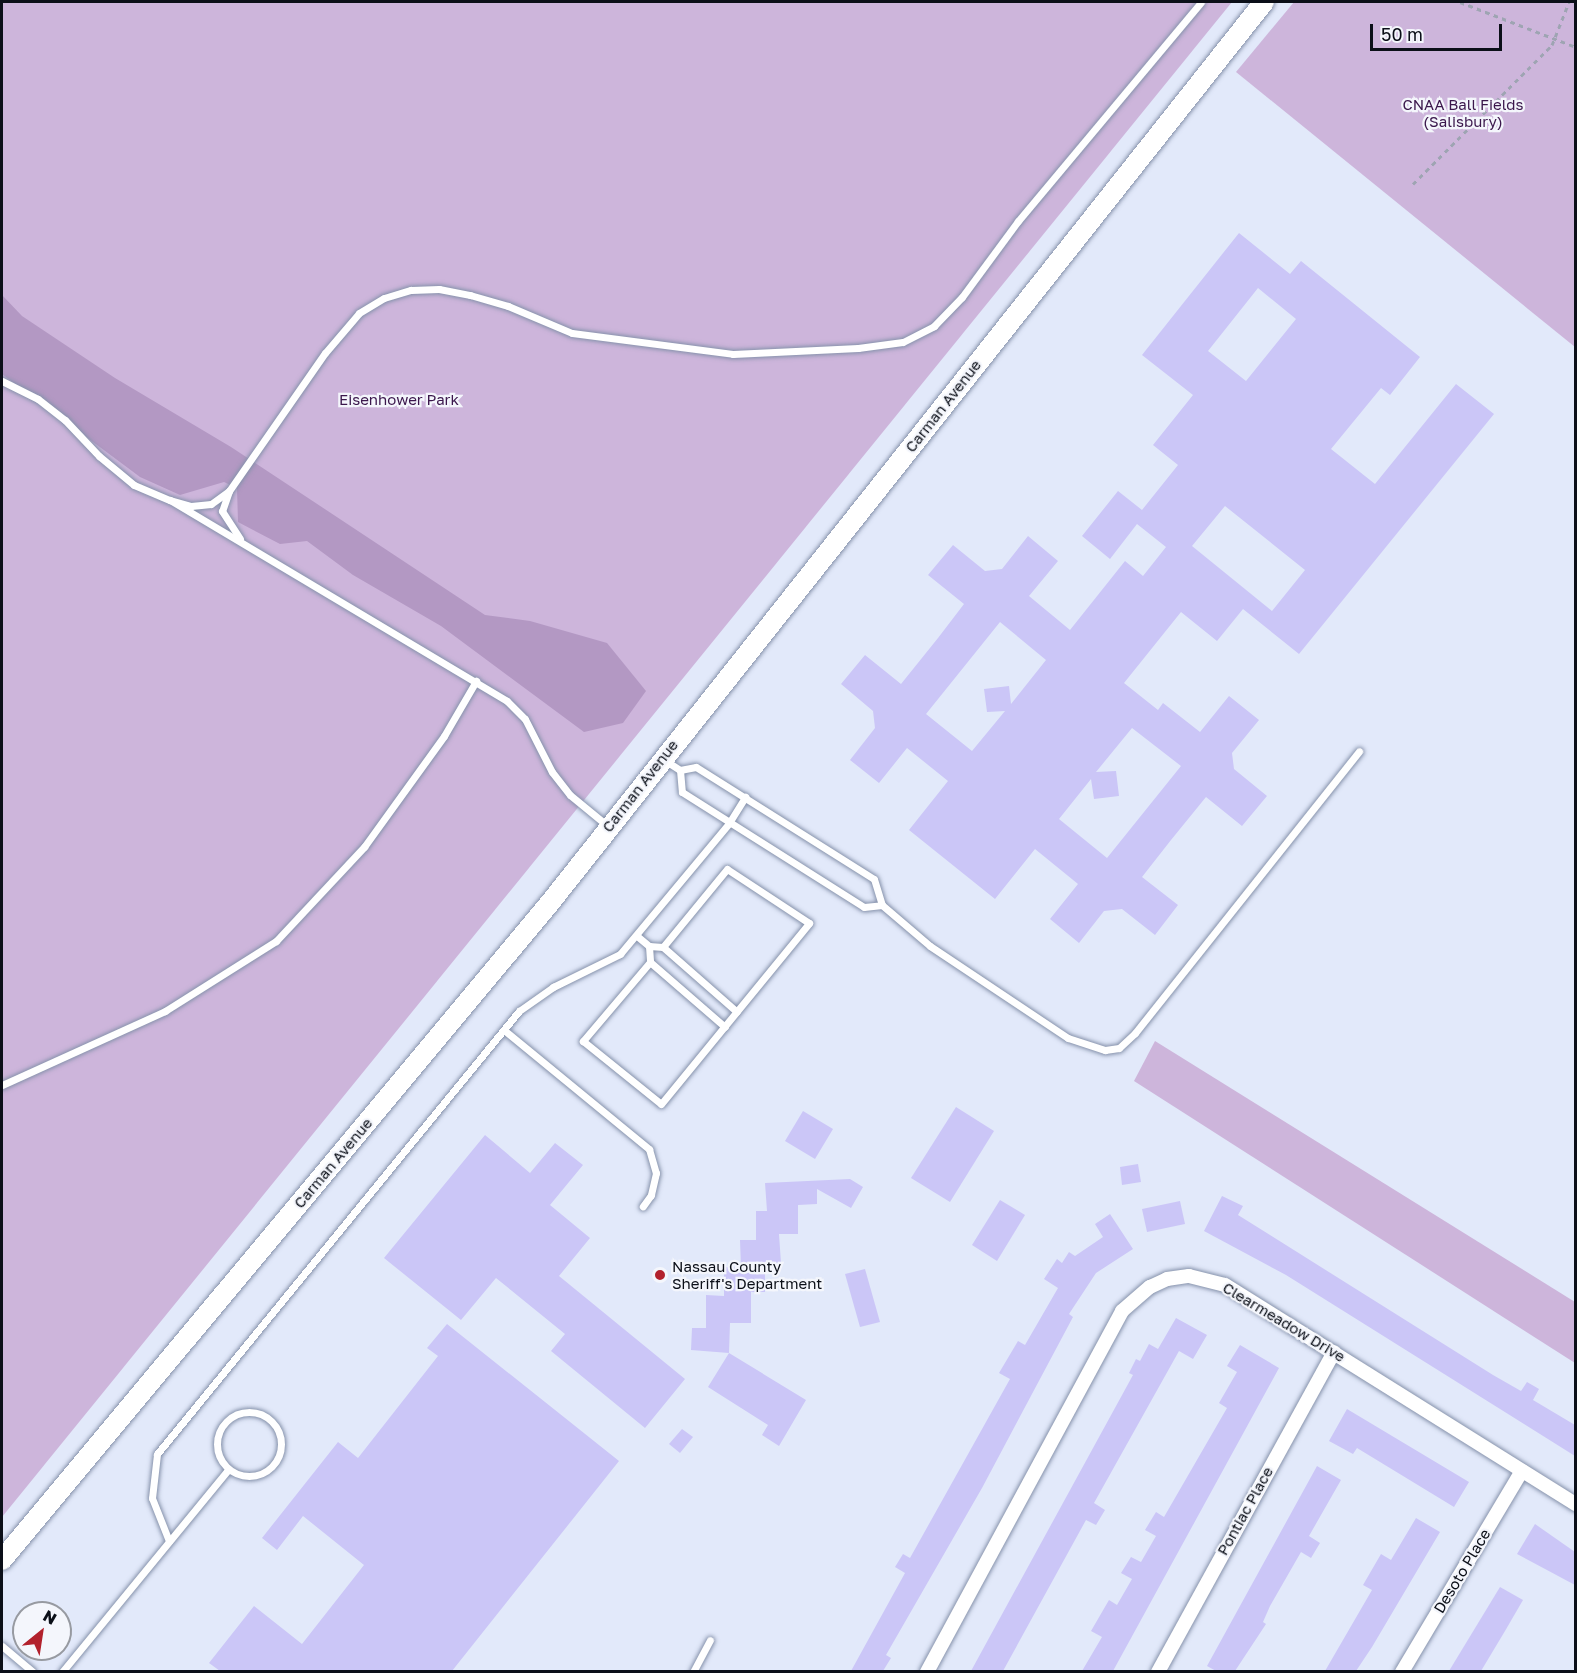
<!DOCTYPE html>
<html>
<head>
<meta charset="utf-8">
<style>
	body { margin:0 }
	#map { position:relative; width:1577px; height:1673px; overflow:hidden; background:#e2e9fa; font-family:"Golos Text",sans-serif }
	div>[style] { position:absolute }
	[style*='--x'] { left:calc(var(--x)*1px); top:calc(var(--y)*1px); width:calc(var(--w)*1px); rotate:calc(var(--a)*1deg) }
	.green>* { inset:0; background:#cdb5db }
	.forest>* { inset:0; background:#b398c3 }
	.building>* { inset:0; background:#cbc6f7 }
	.path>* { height:3px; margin-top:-1.5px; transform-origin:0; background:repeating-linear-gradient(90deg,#9ea4b2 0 4.5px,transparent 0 9px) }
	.roads { filter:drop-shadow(0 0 2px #8692ab) drop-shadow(0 0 2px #8692ab) }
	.service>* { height:7px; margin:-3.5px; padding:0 3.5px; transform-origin:3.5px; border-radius:3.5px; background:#fff }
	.service>.ring { margin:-3.5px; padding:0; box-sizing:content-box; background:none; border:7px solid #fff; border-radius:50% }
	.minor>* { height:14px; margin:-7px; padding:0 7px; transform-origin:7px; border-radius:7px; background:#fff }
	.secondary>* { height:20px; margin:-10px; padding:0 10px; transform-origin:10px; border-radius:10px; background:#fff }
	.dots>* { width:16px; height:16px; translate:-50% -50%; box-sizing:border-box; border:3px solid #f4f6fc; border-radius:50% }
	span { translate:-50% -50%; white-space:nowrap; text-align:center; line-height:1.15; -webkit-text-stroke:4.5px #f4f6fc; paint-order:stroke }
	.park-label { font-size:15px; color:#3b174c }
	.street-label { font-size:15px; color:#0b0f18 }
	.poi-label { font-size:15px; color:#0b0f18 }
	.left { translate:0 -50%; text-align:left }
	.frame { position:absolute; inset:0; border:3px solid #0b0f18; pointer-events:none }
	.north { position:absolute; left:12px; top:1601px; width:60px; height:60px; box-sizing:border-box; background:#f4f6fc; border:2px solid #979aa1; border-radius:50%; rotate:30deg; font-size:16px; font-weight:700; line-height:24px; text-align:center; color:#0b0f18 }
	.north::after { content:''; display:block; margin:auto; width:21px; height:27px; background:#b2212d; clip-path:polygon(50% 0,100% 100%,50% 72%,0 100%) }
	.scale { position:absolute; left:1370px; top:24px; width:132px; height:27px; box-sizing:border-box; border:3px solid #0b0f18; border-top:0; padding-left:8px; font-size:18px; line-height:21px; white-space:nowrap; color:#0b0f18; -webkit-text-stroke:4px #f4f6fc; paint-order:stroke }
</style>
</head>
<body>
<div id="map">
	<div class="green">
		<i style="clip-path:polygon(2px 2px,1232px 2px,2px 1517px)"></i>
		<i style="clip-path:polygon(1294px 2px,1575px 2px,1575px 347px,1236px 72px)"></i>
		<i style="clip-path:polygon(1155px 1041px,1575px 1302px,1575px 1363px,1134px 1081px)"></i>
	</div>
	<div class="forest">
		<i style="clip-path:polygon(2px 295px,22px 316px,115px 378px,231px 447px,485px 615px,530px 621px,607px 643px,646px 691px,623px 723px,584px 732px,441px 626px,353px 575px,307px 541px,280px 544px,238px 522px,237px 488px,224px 482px,180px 495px,140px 477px,2px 374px)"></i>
	</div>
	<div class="building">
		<i style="clip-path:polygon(evenodd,1239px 233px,1290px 274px,1301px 261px,1420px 357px,1390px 395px,1381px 388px,1331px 449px,1375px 484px,1456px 384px,1494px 414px,1299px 654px,1243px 609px,1217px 641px,1181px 612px,1124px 683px,1158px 710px,1163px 703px,1200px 732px,1229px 696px,1259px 720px,1232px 753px,1234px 769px,1267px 796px,1242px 826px,1206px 797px,1171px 840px,1142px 877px,1178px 905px,1155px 935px,1122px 909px,1104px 911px,1079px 943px,1050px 919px,1078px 884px,1035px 849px,995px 899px,909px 830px,948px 781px,907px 748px,879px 783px,850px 760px,875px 728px,873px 711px,841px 684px,865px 655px,901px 684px,938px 638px,964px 604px,928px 575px,953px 545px,985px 571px,1002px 569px,1028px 536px,1058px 561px,1029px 596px,1070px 630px,1125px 561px,1143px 576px,1166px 547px,1137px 524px,1110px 559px,1082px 536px,1118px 491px,1142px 510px,1178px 465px,1153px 445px,1193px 395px,1142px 355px,1239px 233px,1258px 288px,1296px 319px,1246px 381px,1208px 351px,1258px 288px,1239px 233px,1225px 506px,1305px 570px,1272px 611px,1192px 546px,1225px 506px,1239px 233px,1000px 622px,1046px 660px,1011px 704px,1009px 686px,984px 689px,987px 712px,1005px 711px,972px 751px,926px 714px,1000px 622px,1239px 233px,1132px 728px,1181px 766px,1107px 858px,1059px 819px,1091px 779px,1094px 799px,1119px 796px,1116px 771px,1096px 772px,1132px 728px)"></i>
		<i style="clip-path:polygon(956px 1107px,994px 1131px,950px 1202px,911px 1178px)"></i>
		<i style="clip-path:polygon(803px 1111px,833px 1129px,815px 1159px,785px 1141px)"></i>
		<i style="clip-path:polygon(485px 1135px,530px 1173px,555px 1143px,583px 1165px,550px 1205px,590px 1238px,559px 1276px,685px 1379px,645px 1428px,551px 1351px,565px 1334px,496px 1278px,461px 1320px,384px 1258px)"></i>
		<i style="clip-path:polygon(1138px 1164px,1141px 1182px,1122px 1185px,1120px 1167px)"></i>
		<i style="clip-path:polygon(850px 1179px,863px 1187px,851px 1208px,817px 1189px,817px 1204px,798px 1205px,798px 1234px,779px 1234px,781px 1263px,765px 1263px,765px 1292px,751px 1292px,751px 1323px,730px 1323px,729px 1353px,691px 1350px,692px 1328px,706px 1328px,706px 1295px,724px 1296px,724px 1267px,741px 1268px,740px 1240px,756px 1240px,756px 1211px,767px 1211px,765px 1183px)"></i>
		<i style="clip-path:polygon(1222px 1196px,1243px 1206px,1238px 1215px,1493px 1375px,1521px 1391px,1527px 1382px,1539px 1389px,1533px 1400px,1575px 1425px,1575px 1456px,1286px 1275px,1204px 1231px)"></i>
		<i style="clip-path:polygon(1000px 1200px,1025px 1215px,997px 1261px,972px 1245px)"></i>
		<i style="clip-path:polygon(1180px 1201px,1185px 1224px,1147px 1232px,1142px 1209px)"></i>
		<i style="clip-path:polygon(1110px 1214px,1133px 1249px,1096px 1273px,1069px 1314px,1073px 1317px,982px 1488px,886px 1655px,891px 1658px,883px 1671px,851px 1671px,905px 1573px,895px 1567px,903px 1554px,910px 1558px,1010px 1379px,999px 1373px,1018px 1341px,1025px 1345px,1058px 1288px,1044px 1279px,1057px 1259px,1062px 1263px,1069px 1252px,1075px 1256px,1103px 1237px,1095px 1224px)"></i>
		<i style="clip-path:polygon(865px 1269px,880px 1322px,860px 1327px,845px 1274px)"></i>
		<i style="clip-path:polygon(1176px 1318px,1207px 1335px,1193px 1359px,1179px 1351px,1094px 1503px,1105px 1510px,1096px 1525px,1086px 1520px,1003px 1671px,971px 1671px,1133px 1375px,1129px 1373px,1136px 1359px,1140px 1361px,1149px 1344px,1158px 1349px)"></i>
		<i style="clip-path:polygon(447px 1324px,619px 1461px,452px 1671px,220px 1671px,209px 1663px,254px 1606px,302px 1644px,364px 1565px,303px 1516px,277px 1550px,262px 1538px,338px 1442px,358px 1458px,438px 1356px,427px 1348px)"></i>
		<i style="clip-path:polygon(1240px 1345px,1279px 1368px,1113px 1671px,1082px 1671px,1102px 1637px,1091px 1631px,1109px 1600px,1117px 1605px,1132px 1579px,1121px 1573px,1131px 1557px,1141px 1562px,1156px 1536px,1145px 1530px,1156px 1512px,1164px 1517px,1227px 1408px,1219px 1403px,1237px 1372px,1227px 1366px)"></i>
		<i style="clip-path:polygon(729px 1353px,806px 1400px,779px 1446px,762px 1435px,768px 1425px,708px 1387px)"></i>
		<i style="clip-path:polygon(1347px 1409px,1469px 1482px,1454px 1507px,1357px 1448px,1353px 1454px,1329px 1441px)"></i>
		<i style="clip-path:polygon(682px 1429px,693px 1437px,680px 1453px,669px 1444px)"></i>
		<i style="clip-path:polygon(1317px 1466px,1341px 1480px,1309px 1536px,1320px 1543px,1311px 1558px,1301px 1552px,1270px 1606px,1263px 1622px,1266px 1624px,1235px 1671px,1216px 1671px,1207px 1666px)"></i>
		<i style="clip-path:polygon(1416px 1518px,1440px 1532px,1372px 1647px,1356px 1671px,1325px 1671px,1372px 1590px,1363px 1585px,1381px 1554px,1391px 1560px)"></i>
		<i style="clip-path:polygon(1535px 1524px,1575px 1552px,1575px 1585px,1517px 1554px)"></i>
		<i style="clip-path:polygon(1500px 1587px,1523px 1600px,1505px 1631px,1481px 1671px,1449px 1671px)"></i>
	</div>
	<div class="path">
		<i style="--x:1460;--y:2;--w:124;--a:21.2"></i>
		<i style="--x:1413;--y:184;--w:197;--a:-45"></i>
		<i style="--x:1552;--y:45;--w:46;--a:-68.4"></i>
	</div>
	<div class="roads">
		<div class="service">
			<i style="--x:2;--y:381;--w:40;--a:26.6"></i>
			<i style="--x:38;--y:399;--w:34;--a:38"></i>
			<i style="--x:65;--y:420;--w:50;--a:46.6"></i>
			<i style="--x:99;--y:456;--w:45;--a:39.6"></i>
			<i style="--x:134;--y:485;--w:39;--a:23"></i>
			<i style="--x:170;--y:500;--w:392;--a:30.8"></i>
			<i style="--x:507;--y:701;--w:25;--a:45"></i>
			<i style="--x:525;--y:719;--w:59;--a:63"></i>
			<i style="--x:552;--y:772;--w:29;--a:52"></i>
			<i style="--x:570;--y:795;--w:50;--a:39.4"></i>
			<i style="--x:229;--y:491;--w:21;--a:109"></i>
			<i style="--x:222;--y:511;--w:33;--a:57"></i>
			<i style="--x:170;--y:500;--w:22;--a:16"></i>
			<i style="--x:191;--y:506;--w:20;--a:-6"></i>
			<i style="--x:211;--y:504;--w:22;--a:-36"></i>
			<i style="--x:229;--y:491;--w:168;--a:-55.2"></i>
			<i style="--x:325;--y:353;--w:52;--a:-49.6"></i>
			<i style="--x:359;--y:313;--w:29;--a:-31"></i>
			<i style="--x:384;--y:298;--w:28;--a:-17"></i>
			<i style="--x:411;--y:290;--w:28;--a:-2"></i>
			<i style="--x:439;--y:289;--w:32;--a:11"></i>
			<i style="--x:470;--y:295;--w:40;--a:16"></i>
			<i style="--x:508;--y:306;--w:69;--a:22.9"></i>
			<i style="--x:572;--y:333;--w:162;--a:7.4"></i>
			<i style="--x:733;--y:354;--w:125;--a:-2.7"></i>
			<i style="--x:858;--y:348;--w:45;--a:-7.6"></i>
			<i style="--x:903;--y:342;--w:35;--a:-27"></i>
			<i style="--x:934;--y:326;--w:40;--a:-46"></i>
			<i style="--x:962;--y:297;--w:94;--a:-53.6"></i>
			<i style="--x:1018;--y:221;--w:285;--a:-50.1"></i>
			<i style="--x:666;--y:761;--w:17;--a:33"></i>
			<i style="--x:680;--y:770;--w:16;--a:-11"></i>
			<i style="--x:696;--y:767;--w:210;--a:32.2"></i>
			<i style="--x:874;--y:879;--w:27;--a:73"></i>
			<i style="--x:882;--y:905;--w:63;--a:40.5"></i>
			<i style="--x:930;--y:946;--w:166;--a:33.7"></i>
			<i style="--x:1068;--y:1038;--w:39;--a:18"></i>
			<i style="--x:1105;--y:1050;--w:14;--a:-8"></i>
			<i style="--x:1119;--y:1048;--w:22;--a:-43"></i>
			<i style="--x:1135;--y:1033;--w:360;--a:-51.5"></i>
			<i style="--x:680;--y:770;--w:22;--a:85"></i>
			<i style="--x:682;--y:792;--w:215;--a:32.3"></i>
			<i style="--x:864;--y:907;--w:18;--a:-6"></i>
			<i style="--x:637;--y:936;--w:16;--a:40"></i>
			<i style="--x:649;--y:946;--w:14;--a:4"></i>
			<i style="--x:663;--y:947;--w:98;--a:41.3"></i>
			<i style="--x:649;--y:946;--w:16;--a:86"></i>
			<i style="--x:650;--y:962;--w:99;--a:40.9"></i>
			<i style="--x:650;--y:962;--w:104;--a:130.3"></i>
			<i style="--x:583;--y:1041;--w:100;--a:38.9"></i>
			<i style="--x:661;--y:1104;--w:234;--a:-50.7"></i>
			<i style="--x:809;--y:923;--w:98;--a:-146.6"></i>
			<i style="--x:727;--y:869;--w:101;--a:129.4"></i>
			<i style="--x:504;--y:1030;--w:188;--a:39.4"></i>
			<i style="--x:649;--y:1149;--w:25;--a:74"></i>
			<i style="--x:656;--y:1173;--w:23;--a:103"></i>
			<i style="--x:651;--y:1195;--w:14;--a:126"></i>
			<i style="--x:2;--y:1085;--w:179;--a:-24.4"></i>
			<i style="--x:165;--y:1011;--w:131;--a:-32.2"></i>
			<i style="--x:276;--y:941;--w:129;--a:-46.9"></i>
			<i style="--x:364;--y:847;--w:137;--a:-54.2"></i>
			<i style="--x:444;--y:736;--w:64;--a:-59.8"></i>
			<i class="ring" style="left:217px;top:1412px;width:57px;height:57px"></i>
			<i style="--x:169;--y:1541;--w:46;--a:-111.6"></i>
			<i style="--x:152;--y:1498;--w:44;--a:-83.5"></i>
			<i style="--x:157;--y:1454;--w:572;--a:-50.75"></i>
			<i style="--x:519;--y:1011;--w:42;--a:-35.2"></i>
			<i style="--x:553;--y:987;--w:75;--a:-26.2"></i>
			<i style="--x:620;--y:954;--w:170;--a:-50.2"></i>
			<i style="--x:729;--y:823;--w:31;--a:-58"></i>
			<i style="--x:2;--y:1646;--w:40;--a:40"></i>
			<i style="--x:62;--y:1672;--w:260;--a:-50.6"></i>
			<i style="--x:693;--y:1672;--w:36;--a:-62"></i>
		</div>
		<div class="minor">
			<i style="--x:927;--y:1672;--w:410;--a:-61.6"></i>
			<i style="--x:1122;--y:1311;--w:37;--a:-41"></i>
			<i style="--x:1150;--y:1287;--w:19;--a:-25"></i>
			<i style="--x:1167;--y:1279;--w:22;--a:-8"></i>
			<i style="--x:1189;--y:1276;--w:37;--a:14"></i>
			<i style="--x:1225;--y:1285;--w:414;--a:32"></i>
			<i style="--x:1158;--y:1672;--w:365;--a:-61.2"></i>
			<i style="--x:1402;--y:1672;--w:234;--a:-59.2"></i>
		</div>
		<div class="secondary">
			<i style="--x:2;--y:1560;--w:854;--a:-50.18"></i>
			<i style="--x:549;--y:904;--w:1151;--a:-51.6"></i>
		</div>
	</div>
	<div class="dots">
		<i style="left:660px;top:1275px;background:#b2212d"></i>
	</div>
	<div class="park-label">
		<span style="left:1463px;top:113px">CNAA Ball Fields<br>(Salisbury)</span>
		<span style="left:399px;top:400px">Eisenhower Park</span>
	</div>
	<div class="street-label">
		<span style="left:943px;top:406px;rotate:-52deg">Carman Avenue</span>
		<span style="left:640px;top:786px;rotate:-52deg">Carman Avenue</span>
		<span style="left:333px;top:1163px;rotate:-50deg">Carman Avenue</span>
		<span style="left:1284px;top:1322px;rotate:31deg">Clearmeadow Drive</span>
		<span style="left:1245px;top:1511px;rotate:-61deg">Pontiac Place</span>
		<span style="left:1462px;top:1571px;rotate:-59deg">Desoto Place</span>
	</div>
	<div class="poi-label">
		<span class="left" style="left:672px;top:1275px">Nassau County<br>Sheriff's Department</span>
	</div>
	<div class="frame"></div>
	<div class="north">N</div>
	<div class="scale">50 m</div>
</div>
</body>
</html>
